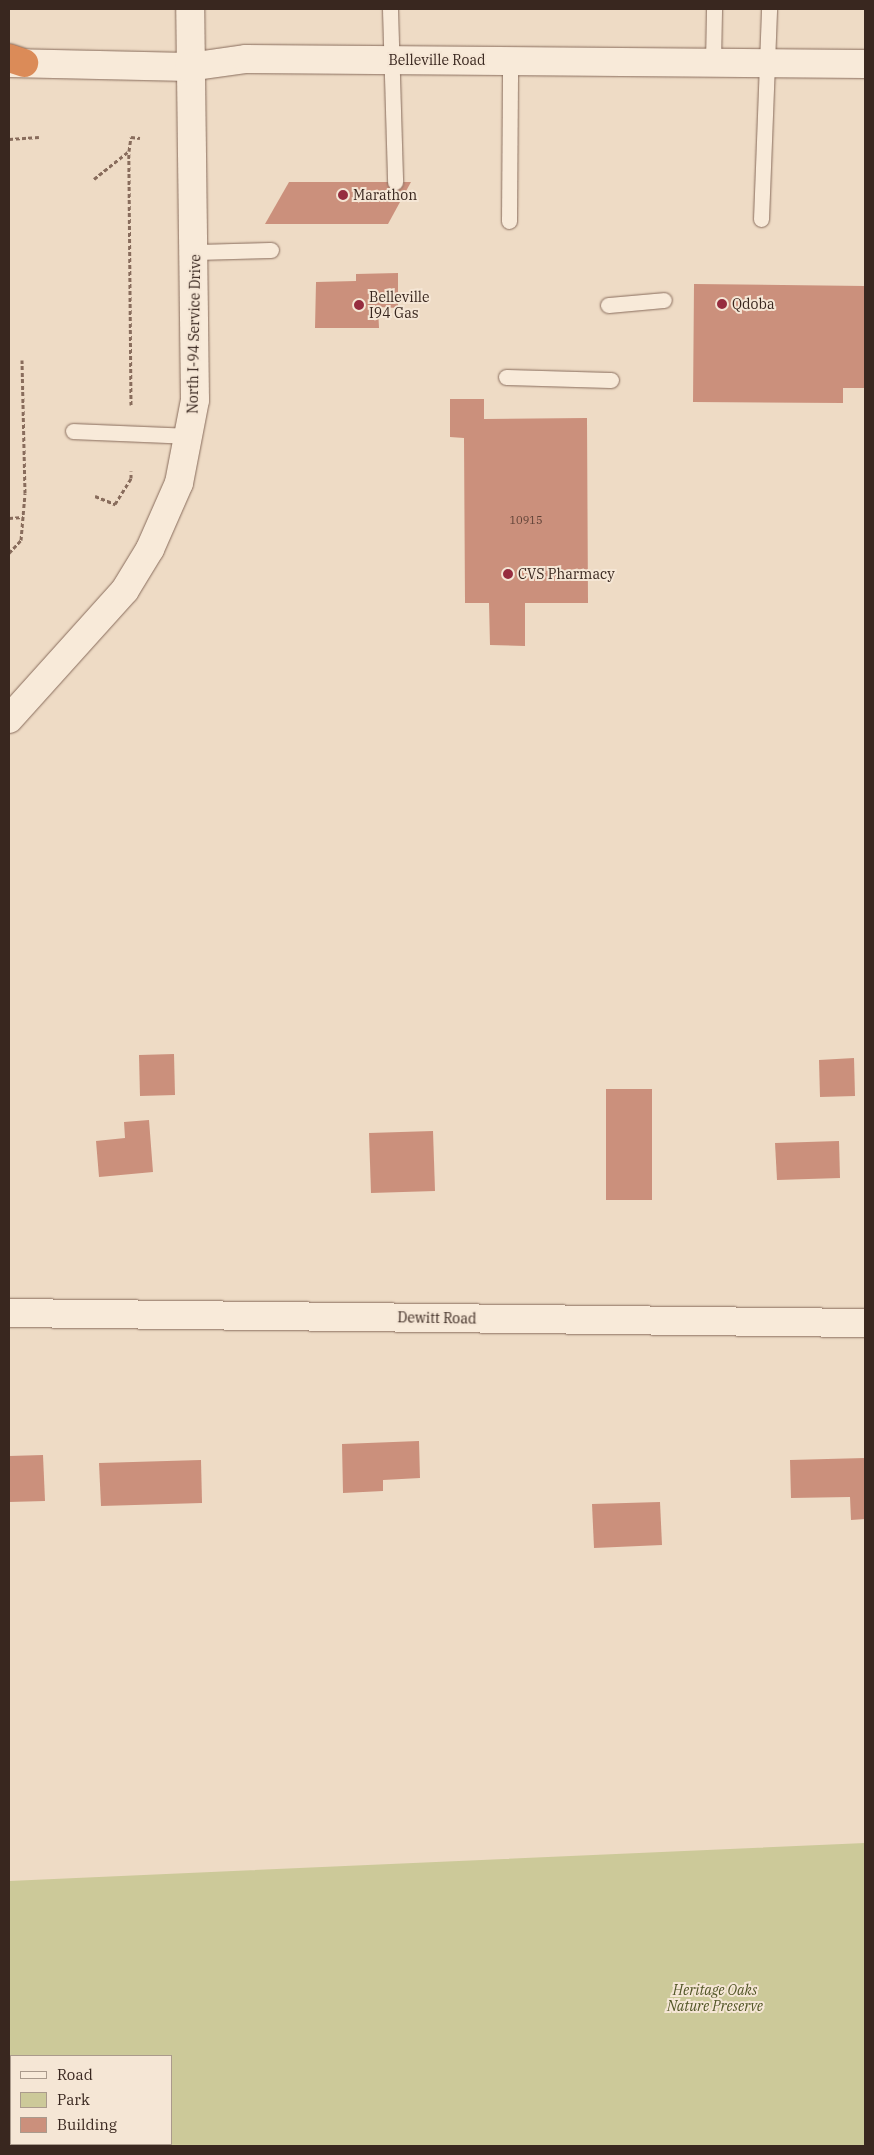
<!DOCTYPE html>
<html>
<head>
<meta charset="utf-8">
<style>
	body { margin:0 }
	#map { position:relative; width:874px; height:2155px; overflow:hidden; background:#eedbc5; font-family:"IBM Plex Serif",serif }
	div>[style] { position:absolute }
	[style*='--x'] { left:calc(var(--x)*1px); top:calc(var(--y)*1px); width:calc(var(--w)*1px); rotate:calc(var(--a)*1deg) }
	.green>* { inset:0; background:#ccc999 }
	.building>* { inset:0; background:#cb907c }
	.path>* { height:3px; margin-top:-1.5px; transform-origin:0; background:repeating-linear-gradient(90deg,#886c5c 0 4px,transparent 0 6.5px) }
	.roads { filter:drop-shadow(0 0 1px #886c5c) drop-shadow(0 0 1px #886c5c) }
	.service>* { height:15px; margin:-7.5px; padding:0 7.5px; transform-origin:7.5px; border-radius:7.5px; background:#f8ead9 }
	.minor>* { height:28px; margin:-14px; padding:0 14px; transform-origin:14px; border-radius:14px; background:#f8ead9 }
	.tertiary>* { height:28px; margin:-14px; padding:0 14px; transform-origin:14px; border-radius:14px; background:#f8ead9 }
	.secondary>* { height:28px; margin:-14px; padding:0 14px; transform-origin:14px; border-radius:14px; background:#f8ead9 }
	.motorway>* { height:28px; margin:-14px; padding:0 14px; transform-origin:14px; border-radius:14px; background:#db8b58 }
	.dots>* { width:14px; height:14px; translate:-50% -50%; box-sizing:border-box; border:2px solid #f5e6d5; border-radius:50% }
	span { translate:-50% -50%; white-space:nowrap; text-align:center; line-height:1.15; -webkit-text-stroke:4px #f5e6d5; paint-order:stroke }
	.number-label { font-size:11px; color:#5e4136 }
	.number-label span { -webkit-text-stroke-width:0 }
	.street-label { font-size:14px; color:#39271f }
	.poi-label { font-size:14px; color:#39271f }
	.left { translate:0 -50%; text-align:left }
	.park-label { font-size:14px; color:#515526; font-style:italic }
	.frame { position:absolute; inset:0; border:10px solid #39271f; pointer-events:none }
	.legend { position:absolute; left:10px; top:2055px; width:162px; height:90px; box-sizing:border-box; background:#f5e6d5; border:1px solid #aa9a8c; margin:0; padding:6px 9px; list-style:none; font-size:15px; color:#39271f }
	.legend li { display:flex; align-items:center; gap:10px; height:25px }
	.legend b { width:25px; border:1px solid #aa9a8c }
</style>
</head>
<body>
<div id="map">
	<div class="green">
		<i style="clip-path:polygon(evenodd,865px 1843px,865px 2146px,9px 2146px,9px 1881px,865px 1843px,11px 2056px,171px 2056px,171px 2144px,11px 2144px,11px 2056px)"></i>
	</div>
	<div class="building">
		<i style="clip-path:polygon(289px 182px,411px 182px,388px 224px,265px 224px)"></i>
		<i style="clip-path:polygon(398px 273px,398px 308px,378px 307px,379px 328px,315px 328px,316px 282px,356px 281px,356px 274px)"></i>
		<i style="clip-path:polygon(694px 284px,865px 286px,865px 388px,843px 388px,843px 403px,693px 402px)"></i>
		<i style="clip-path:polygon(450px 399px,484px 399px,484px 419px,587px 418px,588px 603px,525px 603px,525px 646px,490px 645px,489px 603px,465px 603px,464px 438px,450px 437px)"></i>
		<i style="clip-path:polygon(174px 1054px,175px 1095px,140px 1096px,139px 1055px)"></i>
		<i style="clip-path:polygon(854px 1058px,855px 1096px,820px 1097px,819px 1060px)"></i>
		<i style="clip-path:polygon(606px 1089px,652px 1089px,652px 1200px,606px 1200px)"></i>
		<i style="clip-path:polygon(149px 1120px,153px 1172px,99px 1177px,96px 1141px,125px 1138px,124px 1122px)"></i>
		<i style="clip-path:polygon(433px 1131px,435px 1191px,371px 1193px,369px 1133px)"></i>
		<i style="clip-path:polygon(839px 1141px,840px 1178px,777px 1180px,775px 1143px)"></i>
		<i style="clip-path:polygon(419px 1441px,420px 1478px,383px 1480px,383px 1491px,343px 1493px,342px 1444px)"></i>
		<i style="clip-path:polygon(43px 1455px,45px 1501px,9px 1502px,9px 1456px)"></i>
		<i style="clip-path:polygon(865px 1458px,865px 1519px,851px 1520px,850px 1497px,791px 1498px,790px 1460px)"></i>
		<i style="clip-path:polygon(201px 1460px,202px 1503px,101px 1506px,99px 1463px)"></i>
		<i style="clip-path:polygon(660px 1502px,662px 1545px,594px 1548px,592px 1504px)"></i>
	</div>
	<div class="path">
		<i style="--x:9;--y:139;--w:30;--a:-4"></i>
		<i style="--x:94;--y:179;--w:45;--a:-38.7"></i>
		<i style="--x:131;--y:405;--w:254;--a:-90.5"></i>
		<i style="--x:129;--y:151;--w:14;--a:-82"></i>
		<i style="--x:131;--y:137;--w:9;--a:6"></i>
		<i style="--x:95;--y:496;--w:22;--a:22"></i>
		<i style="--x:115;--y:504;--w:31;--a:-58"></i>
		<i style="--x:131;--y:478;--w:7;--a:-90"></i>
		<i style="--x:9;--y:518;--w:14;--a:-4"></i>
		<i style="--x:9;--y:553;--w:18;--a:-47"></i>
		<i style="--x:21;--y:540;--w:47;--a:-85.1"></i>
		<i style="--x:25;--y:493;--w:133;--a:-91.3"></i>
	</div>
	<div class="roads">
		<div class="service">
			<i style="--x:390;--y:9;--w:173;--a:88.3"></i>
			<i style="--x:713;--y:63;--w:54;--a:-88.9"></i>
			<i style="--x:761;--y:219;--w:210;--a:-87.8"></i>
			<i style="--x:509;--y:221;--w:161;--a:-89.6"></i>
			<i style="--x:195;--y:252;--w:76;--a:-1.5"></i>
			<i style="--x:608;--y:305;--w:56;--a:-5.1"></i>
			<i style="--x:506;--y:377;--w:105;--a:1.6"></i>
			<i style="--x:73;--y:431;--w:117;--a:2.4"></i>
		</div>
		<div class="minor">
			<i style="--x:9;--y:1313;--w:856;--a:0.67"></i>
		</div>
		<div class="tertiary">
			<i style="--x:9;--y:719;--w:173;--a:-48"></i>
			<i style="--x:125;--y:590;--w:48;--a:-58.6"></i>
			<i style="--x:150;--y:549;--w:72;--a:-66.3"></i>
			<i style="--x:179;--y:483;--w:85;--a:-79.1"></i>
			<i style="--x:195;--y:400;--w:391;--a:-90.7"></i>
		</div>
		<div class="secondary">
			<i style="--x:9;--y:63;--w:180;--a:1.3"></i>
			<i style="--x:189;--y:67;--w:58;--a:-8"></i>
			<i style="--x:246;--y:59;--w:619;--a:0.46"></i>
		</div>
		<div class="motorway">
			<i style="--x:9;--y:58;--w:16;--a:18"></i>
		</div>
	</div>
	<div class="dots">
		<i style="left:343px;top:195px;background:#962d3f"></i>
		<i style="left:722px;top:304px;background:#962d3f"></i>
		<i style="left:359px;top:305px;background:#962d3f"></i>
		<i style="left:508px;top:574px;background:#962d3f"></i>
	</div>
	<div class="number-label">
		<span style="left:526px;top:520px">10915</span>
	</div>
	<div class="street-label">
		<span style="left:437px;top:60px">Belleville Road</span>
		<span style="left:194px;top:334px;rotate:-89deg">North I-94 Service Drive</span>
		<span style="left:437px;top:1318px;rotate:1deg">Dewitt Road</span>
	</div>
	<div class="poi-label">
		<span class="left" style="left:353px;top:195px">Marathon</span>
		<span class="left" style="left:369px;top:305px">Belleville<br>I94 Gas</span>
		<span class="left" style="left:732px;top:304px">Qdoba</span>
		<span class="left" style="left:518px;top:574px">CVS Pharmacy</span>
	</div>
	<div class="park-label">
		<span style="left:715px;top:1998px">Heritage Oaks<br>Nature Preserve</span>
	</div>
	<div class="frame"></div>
	<ul class="legend">
	<li><b style="height:6px;background:#f8ead9"></b>Road</li>
	<li><b style="height:14px;background:#ccc999"></b>Park</li>
	<li><b style="height:14px;background:#cb907c"></b>Building</li>
	</ul>
</div>
</body>
</html>
